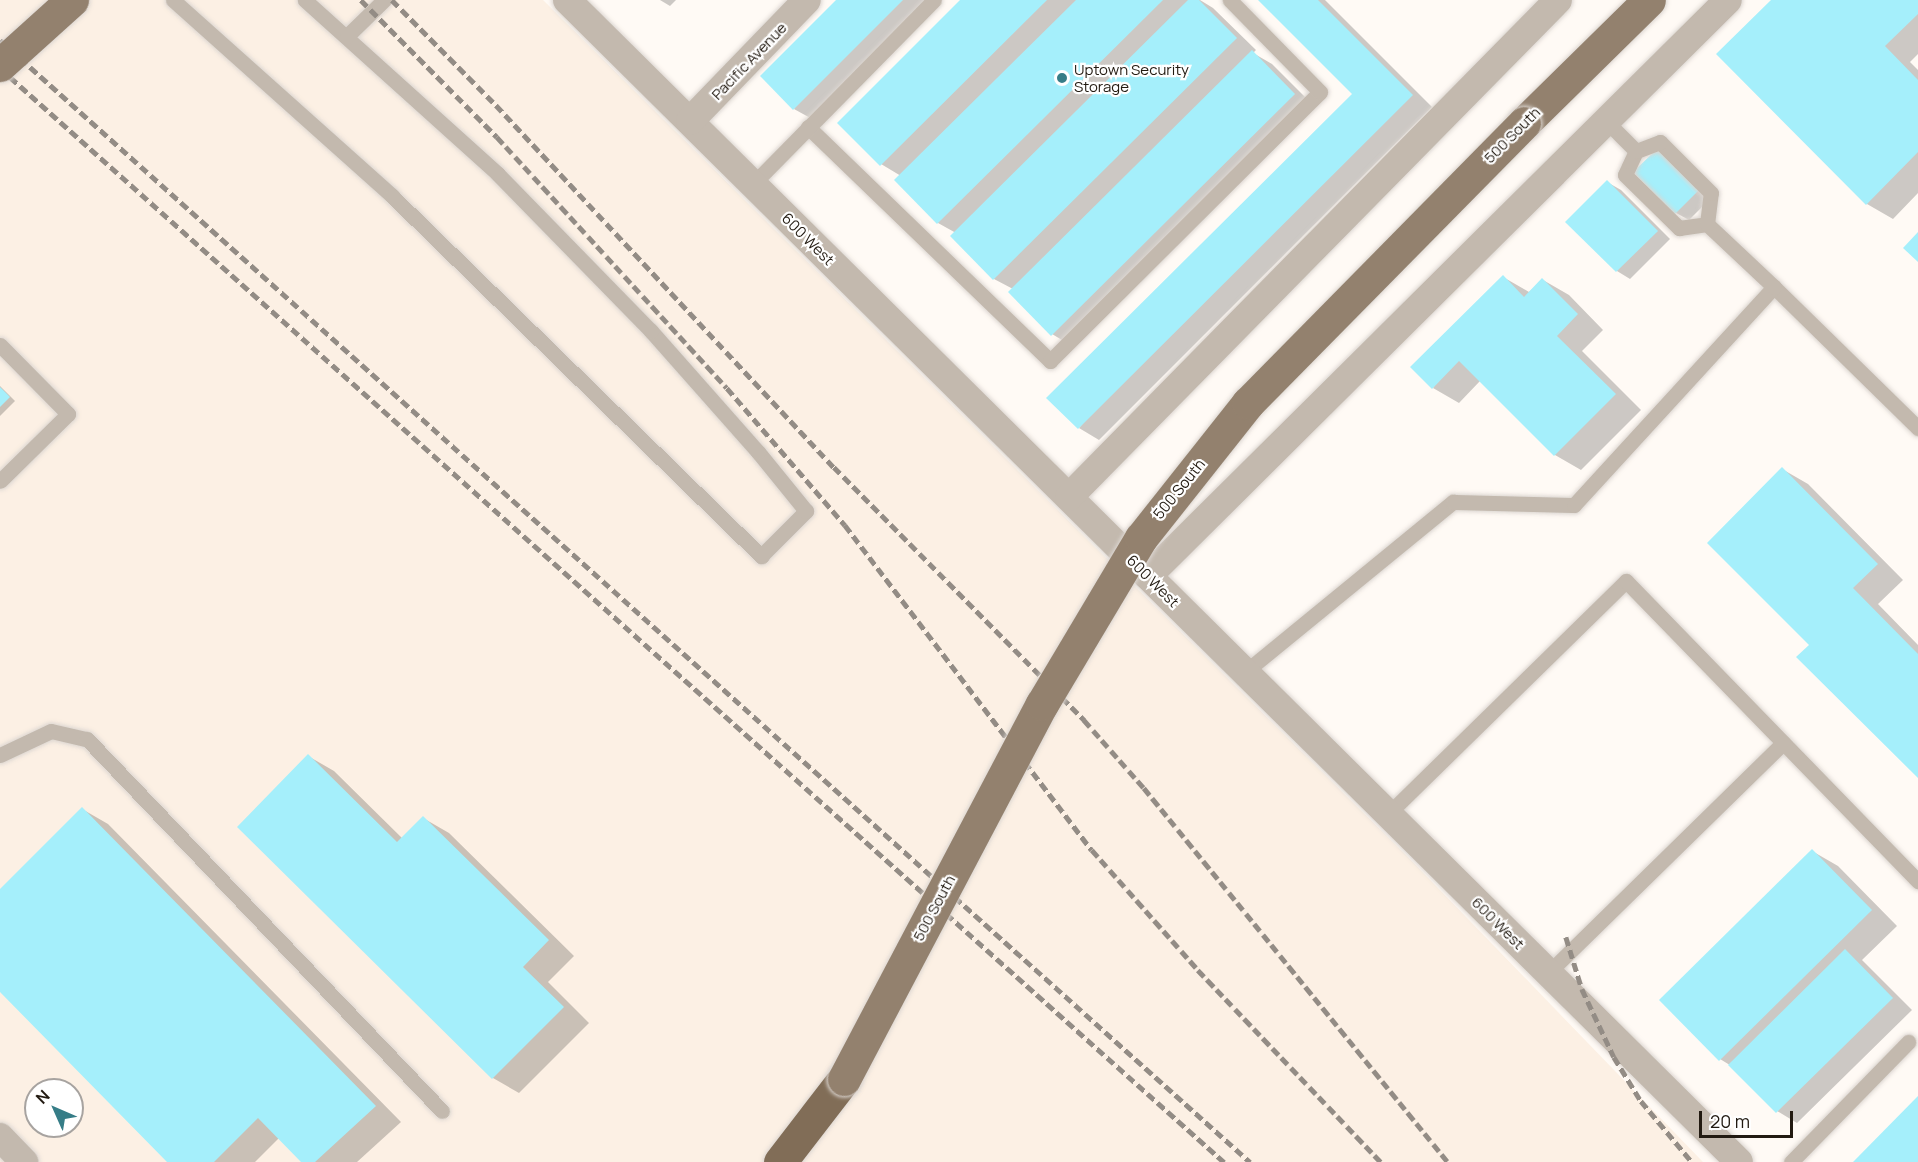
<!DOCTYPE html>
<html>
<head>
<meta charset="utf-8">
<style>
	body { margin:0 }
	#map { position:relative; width:1918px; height:1162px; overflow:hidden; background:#fffaf5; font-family:Manrope,sans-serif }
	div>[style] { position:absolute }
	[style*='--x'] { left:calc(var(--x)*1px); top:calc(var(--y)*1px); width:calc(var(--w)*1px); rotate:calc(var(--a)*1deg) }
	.built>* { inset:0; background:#fcf0e4 }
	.shadow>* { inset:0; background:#0003 }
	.building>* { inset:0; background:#a5effb }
	.roads { filter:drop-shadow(0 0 2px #dcd6d1) drop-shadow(0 0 2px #dcd6d1) }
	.service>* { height:15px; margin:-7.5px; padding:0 7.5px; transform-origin:7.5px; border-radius:7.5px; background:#c3b9ae }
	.minor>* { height:28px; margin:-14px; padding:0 14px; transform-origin:14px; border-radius:14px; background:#c3b9ae }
	.primary>* { height:33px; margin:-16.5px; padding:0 16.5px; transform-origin:16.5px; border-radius:16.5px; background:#93816e }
	.motorway>* { height:33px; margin:-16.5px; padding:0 16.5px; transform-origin:16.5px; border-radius:16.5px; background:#816d57 }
	.rail>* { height:4.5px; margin-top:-2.25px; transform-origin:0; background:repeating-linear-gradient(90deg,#938c85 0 9px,transparent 0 13.5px) }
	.bridges { filter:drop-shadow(0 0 2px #dcd6d1) drop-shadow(0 0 2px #dcd6d1) }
	.primary-bridge>* { height:33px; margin:-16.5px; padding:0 16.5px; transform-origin:16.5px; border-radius:16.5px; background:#93816e }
	.dots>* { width:16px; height:16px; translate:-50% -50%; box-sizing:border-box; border:3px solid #fff; border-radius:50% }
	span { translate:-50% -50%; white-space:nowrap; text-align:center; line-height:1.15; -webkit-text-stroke:4.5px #fff; paint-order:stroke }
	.street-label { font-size:15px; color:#221a11 }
	.poi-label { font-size:15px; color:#221a11 }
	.left { translate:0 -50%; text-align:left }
	.north { position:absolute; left:24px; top:1078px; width:60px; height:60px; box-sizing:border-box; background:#fff; border:2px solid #a7a3a0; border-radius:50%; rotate:315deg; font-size:16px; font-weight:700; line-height:24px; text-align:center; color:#221a11 }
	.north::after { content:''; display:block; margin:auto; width:21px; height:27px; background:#367d87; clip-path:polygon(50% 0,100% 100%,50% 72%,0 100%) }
	.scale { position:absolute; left:1699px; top:1111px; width:94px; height:27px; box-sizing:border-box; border:3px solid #221a11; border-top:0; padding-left:8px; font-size:18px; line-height:21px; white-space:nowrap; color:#221a11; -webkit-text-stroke:4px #fff; paint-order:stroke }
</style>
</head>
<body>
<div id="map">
	<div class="built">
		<i style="clip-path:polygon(evenodd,0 0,543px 0,1411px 860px,1703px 1162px,0 1162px,0 0,36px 1090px,72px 1090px,72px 1126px,36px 1126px,36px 1090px)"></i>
	</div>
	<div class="shadow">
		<i style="clip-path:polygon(660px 0,676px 0,670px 6px)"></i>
		<i style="clip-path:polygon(838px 0,934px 0,814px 120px,794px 109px)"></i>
		<i style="clip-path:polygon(962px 0,1200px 0,1213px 8px,1256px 50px,1253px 53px,1272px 64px,1314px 106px,1072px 346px,1052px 334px,1013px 289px,994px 279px,956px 233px,938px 223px,901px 176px,881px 164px)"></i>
		<i style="clip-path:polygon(1260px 0,1325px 0,1432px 107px,1099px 440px,1079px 428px,1354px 94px)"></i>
		<i style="clip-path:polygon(1773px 0,1918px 0,1918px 54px,1910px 62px,1918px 70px,1918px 193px,1893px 219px,1867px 204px)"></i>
		<i style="clip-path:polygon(1671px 158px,1711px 198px,1689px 220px,1676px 213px)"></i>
		<i style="clip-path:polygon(1607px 182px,1621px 190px,1670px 239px,1630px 279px,1617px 271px)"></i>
		<i style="clip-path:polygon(1503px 277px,1529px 292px,1543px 280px,1569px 295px,1603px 330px,1582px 351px,1641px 410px,1581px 470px,1555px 455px,1480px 381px,1459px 403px,1433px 388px)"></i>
		<i style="clip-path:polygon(0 386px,15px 401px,0 416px)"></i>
		<i style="clip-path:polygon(1782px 469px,1808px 484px,1903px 580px,1878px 604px,1918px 645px,1918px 776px,1811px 645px)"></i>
		<i style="clip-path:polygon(308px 756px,334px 771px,403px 839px,423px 818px,449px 833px,574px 956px,548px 982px,589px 1023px,519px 1093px,493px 1078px,239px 827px)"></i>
		<i style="clip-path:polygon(82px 809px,108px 824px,401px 1122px,357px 1162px,304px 1162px,279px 1138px,255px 1162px,169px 1162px,0 990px,0 891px)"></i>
		<i style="clip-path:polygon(1812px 851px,1838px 866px,1897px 926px,1862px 960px,1912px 1010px,1797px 1123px,1777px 1111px,1733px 1067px,1720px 1059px)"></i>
	</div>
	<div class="building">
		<i style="clip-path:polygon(836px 0,903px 0,793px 110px,760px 76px)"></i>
		<i style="clip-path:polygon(960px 0,1047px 0,880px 166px,837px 123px)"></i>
		<i style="clip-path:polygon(1076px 0,1163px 0,937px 224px,894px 180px)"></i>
		<i style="clip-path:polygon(1188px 0,1199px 0,1237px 38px,993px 280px,950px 236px)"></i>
		<i style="clip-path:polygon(1258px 0,1318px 0,1413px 95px,1078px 429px,1046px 398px,1352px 94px)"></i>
		<i style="clip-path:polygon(1771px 0,1918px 0,1918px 14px,1885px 46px,1918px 80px,1918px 152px,1866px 205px,1716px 54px)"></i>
		<i style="clip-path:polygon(1252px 50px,1295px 94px,1051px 336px,1008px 292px)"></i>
		<i style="clip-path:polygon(1657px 149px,1699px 190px,1675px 214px,1633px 172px)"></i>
		<i style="clip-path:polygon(1607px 180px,1658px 231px,1616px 272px,1565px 222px)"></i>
		<i style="clip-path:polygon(1918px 232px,1918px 262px,1903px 248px)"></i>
		<i style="clip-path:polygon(1503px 275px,1524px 297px,1542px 278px,1578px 314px,1557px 336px,1616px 394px,1554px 456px,1459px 361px,1432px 389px,1410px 367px)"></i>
		<i style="clip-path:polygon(0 387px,10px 397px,0 407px)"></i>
		<i style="clip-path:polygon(1782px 467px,1878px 564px,1853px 588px,1918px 654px,1918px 778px,1796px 657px,1809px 645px,1707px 543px)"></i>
		<i style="clip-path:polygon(308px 754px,397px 842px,423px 816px,549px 940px,523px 967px,564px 1007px,492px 1079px,237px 827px)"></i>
		<i style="clip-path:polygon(82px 807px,376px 1106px,315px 1162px,301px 1162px,258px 1118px,214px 1162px,167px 1162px,0 992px,0 889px)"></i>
		<i style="clip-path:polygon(1812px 849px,1872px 910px,1719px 1061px,1659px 1000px)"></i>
		<i style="clip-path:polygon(1845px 949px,1893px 998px,1776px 1113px,1728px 1065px)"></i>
		<i style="clip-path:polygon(1918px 1096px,1918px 1162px,1853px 1162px)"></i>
	</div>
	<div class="roads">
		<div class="service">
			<i style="--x:173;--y:0;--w:294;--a:41.8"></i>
			<i style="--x:392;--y:196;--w:516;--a:44.29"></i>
			<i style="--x:761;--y:556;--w:64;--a:-45"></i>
			<i style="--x:806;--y:511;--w:76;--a:-129.1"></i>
			<i style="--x:758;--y:452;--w:162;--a:-131.5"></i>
			<i style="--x:651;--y:331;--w:219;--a:-134.3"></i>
			<i style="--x:498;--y:174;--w:260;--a:-138"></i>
			<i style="--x:347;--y:36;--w:52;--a:-44.2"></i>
			<i style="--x:808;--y:127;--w:337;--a:44"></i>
			<i style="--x:1050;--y:361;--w:381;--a:-44.9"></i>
			<i style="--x:1320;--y:92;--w:129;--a:-134.4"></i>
			<i style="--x:1636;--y:151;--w:26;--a:115"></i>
			<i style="--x:1625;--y:175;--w:76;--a:44.5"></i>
			<i style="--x:1679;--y:228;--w:28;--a:-8"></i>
			<i style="--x:753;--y:184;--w:258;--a:-45.5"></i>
			<i style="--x:1774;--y:287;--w:202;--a:44.4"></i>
			<i style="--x:0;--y:345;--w:97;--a:45.4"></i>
			<i style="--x:68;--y:414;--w:95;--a:135.4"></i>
			<i style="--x:1245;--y:672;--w:269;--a:-39.3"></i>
			<i style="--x:1453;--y:502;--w:121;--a:1.4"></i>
			<i style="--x:1574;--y:505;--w:296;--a:-47.5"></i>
			<i style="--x:1774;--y:287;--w:92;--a:-136.8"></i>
			<i style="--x:1707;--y:224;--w:31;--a:-83"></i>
			<i style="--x:1711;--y:193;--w:72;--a:-135"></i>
			<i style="--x:1660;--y:142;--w:26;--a:159"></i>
			<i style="--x:1636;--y:151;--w:42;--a:-135"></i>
			<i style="--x:0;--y:755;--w:56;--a:-25.2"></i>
			<i style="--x:51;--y:731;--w:37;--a:13"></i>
			<i style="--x:87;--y:739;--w:514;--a:46.34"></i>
			<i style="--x:1388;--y:814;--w:333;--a:-44.4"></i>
			<i style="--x:1626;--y:581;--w:419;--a:45.8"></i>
			<i style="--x:1548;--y:973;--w:329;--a:-44.4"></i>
			<i style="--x:1791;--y:1162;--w:168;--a:-45.7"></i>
		</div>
		<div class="minor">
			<i style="--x:567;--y:0;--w:1650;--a:44.75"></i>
			<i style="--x:690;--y:121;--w:168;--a:-46"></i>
			<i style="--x:1069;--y:497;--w:697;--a:-45.46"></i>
			<i style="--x:1148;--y:576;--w:817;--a:-44.8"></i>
			<i style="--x:0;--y:1137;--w:35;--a:46"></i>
		</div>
		<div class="primary">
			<i style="--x:1524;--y:123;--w:175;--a:-44.5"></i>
		</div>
		<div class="motorway">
			<i style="--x:780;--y:1162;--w:105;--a:-52.4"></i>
		</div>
	</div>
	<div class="rail">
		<i style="--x:361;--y:0;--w:193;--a:45.2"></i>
		<i style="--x:497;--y:137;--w:340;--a:47.5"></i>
		<i style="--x:727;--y:388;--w:181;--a:49.3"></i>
		<i style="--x:845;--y:525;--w:408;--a:52.8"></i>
		<i style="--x:1092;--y:850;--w:160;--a:48.5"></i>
		<i style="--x:1198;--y:970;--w:265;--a:46.4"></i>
		<i style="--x:392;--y:0;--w:148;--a:45.3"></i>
		<i style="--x:496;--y:105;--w:495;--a:47"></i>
		<i style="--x:834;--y:467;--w:356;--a:45.3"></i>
		<i style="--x:1084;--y:720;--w:91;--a:48.6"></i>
		<i style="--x:1144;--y:788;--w:482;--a:50.9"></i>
		<i style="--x:0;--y:40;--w:1680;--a:41.91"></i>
		<i style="--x:0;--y:68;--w:1642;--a:41.79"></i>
		<i style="--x:1566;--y:937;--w:54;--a:72.9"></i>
		<i style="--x:1582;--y:989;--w:75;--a:64.8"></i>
		<i style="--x:1614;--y:1057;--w:52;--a:58.5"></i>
		<i style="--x:1641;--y:1101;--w:80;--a:50.1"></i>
	</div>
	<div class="bridges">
		<div class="primary-bridge">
			<i style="--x:0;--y:65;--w:97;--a:-42.1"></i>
			<i style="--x:844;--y:1079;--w:424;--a:-62.2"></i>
			<i style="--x:1042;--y:704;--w:193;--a:-59.2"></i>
			<i style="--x:1141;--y:538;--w:172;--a:-51.6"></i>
			<i style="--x:1248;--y:403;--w:393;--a:-45.4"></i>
		</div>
	</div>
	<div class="dots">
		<i style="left:1062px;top:78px;background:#367d87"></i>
	</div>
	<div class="street-label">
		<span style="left:749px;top:61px;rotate:-46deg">Pacific Avenue</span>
		<span style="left:1512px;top:135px;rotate:-45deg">500 South</span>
		<span style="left:808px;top:239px;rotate:45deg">600 West</span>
		<span style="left:1179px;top:489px;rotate:-51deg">500 South</span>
		<span style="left:1153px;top:581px;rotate:45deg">600 West</span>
		<span style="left:934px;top:908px;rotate:-62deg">500 South</span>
		<span style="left:1498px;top:923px;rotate:45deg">600 West</span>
	</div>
	<div class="poi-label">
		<span class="left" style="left:1074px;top:78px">Uptown Security<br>Storage</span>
	</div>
	<div class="north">N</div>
	<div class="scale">20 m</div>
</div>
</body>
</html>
